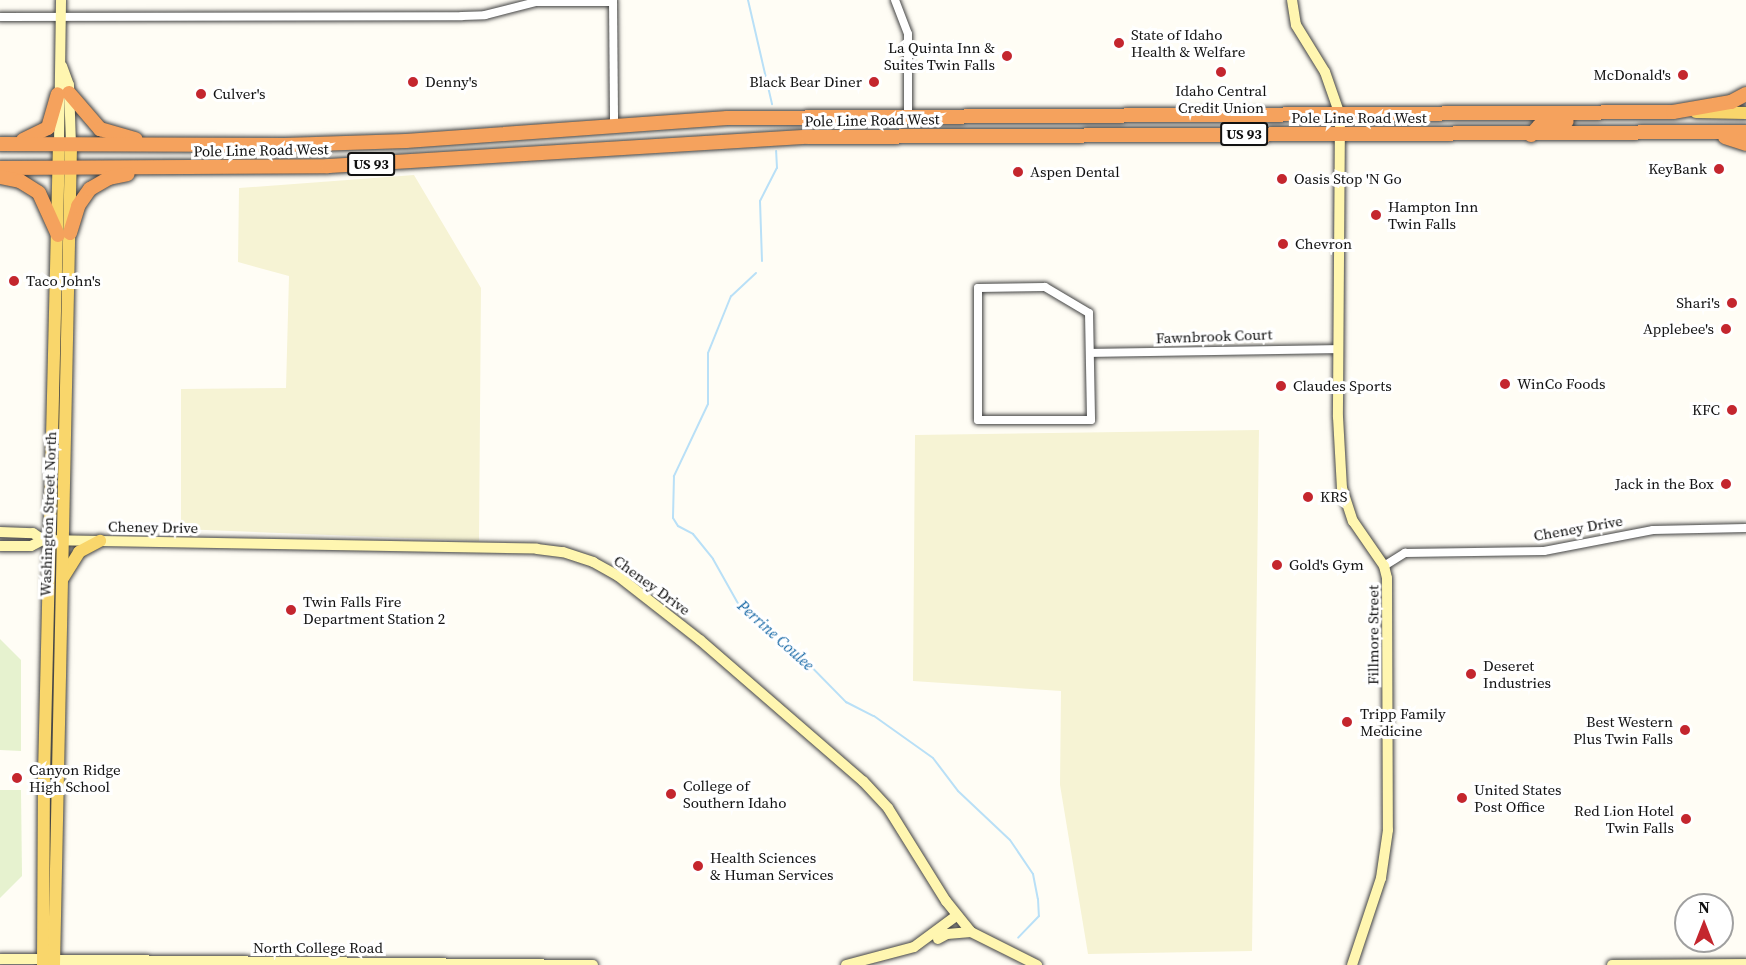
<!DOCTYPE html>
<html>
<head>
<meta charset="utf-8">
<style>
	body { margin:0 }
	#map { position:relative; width:1746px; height:965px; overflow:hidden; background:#fffdf5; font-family:"Source Serif 4",serif }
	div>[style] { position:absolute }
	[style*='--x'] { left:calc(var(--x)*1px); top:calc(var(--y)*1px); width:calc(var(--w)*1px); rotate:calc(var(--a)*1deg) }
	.farmland>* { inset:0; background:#f6f3d4 }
	.pitch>* { inset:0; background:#e6f2cf }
	.stream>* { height:2px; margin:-1px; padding:0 1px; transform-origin:1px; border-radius:1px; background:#b9e0f7 }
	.roads { filter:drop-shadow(0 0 2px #444) drop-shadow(0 0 2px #444) }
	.street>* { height:8px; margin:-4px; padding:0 4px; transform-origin:4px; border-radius:4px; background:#fff }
	.secondary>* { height:10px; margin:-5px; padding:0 5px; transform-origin:5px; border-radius:5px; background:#fff6b0 }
	.primary>* { height:12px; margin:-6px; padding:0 6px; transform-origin:6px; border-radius:6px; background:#f9d66b }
	.highway>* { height:14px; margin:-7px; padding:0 7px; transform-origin:7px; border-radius:7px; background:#f5a25d }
	.dots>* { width:16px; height:16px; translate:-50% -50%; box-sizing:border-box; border:3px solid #fff; border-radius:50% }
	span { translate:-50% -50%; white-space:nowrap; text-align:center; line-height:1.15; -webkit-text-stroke:6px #fff; paint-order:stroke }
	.shield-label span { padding:2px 4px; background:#fff; border:2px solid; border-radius:4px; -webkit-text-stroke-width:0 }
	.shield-label { font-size:14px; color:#111; font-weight:700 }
	.poi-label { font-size:15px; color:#111 }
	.left { translate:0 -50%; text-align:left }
	.right { translate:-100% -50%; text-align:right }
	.street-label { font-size:15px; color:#111 }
	.water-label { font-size:16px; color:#1768a6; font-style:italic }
	.north { position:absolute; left:1674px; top:893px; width:60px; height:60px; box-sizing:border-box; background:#fff; border:2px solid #a0a0a0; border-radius:50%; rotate:0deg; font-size:16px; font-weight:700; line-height:24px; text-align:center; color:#111 }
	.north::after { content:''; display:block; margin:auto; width:21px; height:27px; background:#c4262e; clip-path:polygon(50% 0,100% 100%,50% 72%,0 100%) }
</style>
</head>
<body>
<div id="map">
	<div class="farmland">
		<i style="clip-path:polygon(414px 175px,481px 288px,479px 541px,181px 529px,181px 389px,286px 388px,289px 276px,238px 262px,239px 188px)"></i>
		<i style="clip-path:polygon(1259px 430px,1252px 951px,1088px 954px,1060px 785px,1061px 691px,913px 681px,915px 435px)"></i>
	</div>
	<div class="pitch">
		<i style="clip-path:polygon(0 639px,21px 660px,21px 751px,0 750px)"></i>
		<i style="clip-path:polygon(0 790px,21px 790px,22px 876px,0 898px)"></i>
	</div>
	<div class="stream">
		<i style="--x:748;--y:0;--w:107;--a:77"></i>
		<i style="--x:762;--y:261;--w:60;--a:-91.9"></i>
		<i style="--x:760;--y:201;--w:37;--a:-63"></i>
		<i style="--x:777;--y:168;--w:17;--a:-93"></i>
		<i style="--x:756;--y:273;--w:34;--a:137"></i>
		<i style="--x:731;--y:296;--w:61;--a:112"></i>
		<i style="--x:708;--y:353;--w:51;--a:90"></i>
		<i style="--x:708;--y:404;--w:80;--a:115.3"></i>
		<i style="--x:674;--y:476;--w:42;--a:91.4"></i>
		<i style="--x:673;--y:518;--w:9;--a:58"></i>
		<i style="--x:678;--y:526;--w:17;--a:28"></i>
		<i style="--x:693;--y:534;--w:32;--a:51"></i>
		<i style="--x:713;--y:559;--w:55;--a:60.6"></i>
		<i style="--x:740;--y:607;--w:57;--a:36.5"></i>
		<i style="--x:786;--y:641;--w:86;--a:45.5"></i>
		<i style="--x:846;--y:702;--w:31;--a:27"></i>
		<i style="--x:874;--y:716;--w:72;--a:35.4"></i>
		<i style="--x:933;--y:758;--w:41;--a:52.9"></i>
		<i style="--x:958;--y:791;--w:71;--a:43.3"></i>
		<i style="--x:1010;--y:840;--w:41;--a:55.9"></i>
		<i style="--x:1033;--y:874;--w:25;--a:79"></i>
		<i style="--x:1038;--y:899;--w:17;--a:87"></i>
		<i style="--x:1039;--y:916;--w:30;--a:134"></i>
	</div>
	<div class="roads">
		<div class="street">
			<i style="--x:613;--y:0;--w:124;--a:89.5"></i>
			<i style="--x:895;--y:0;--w:36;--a:69"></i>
			<i style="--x:908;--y:34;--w:82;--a:90"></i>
			<i style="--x:0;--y:17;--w:462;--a:-0.1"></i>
			<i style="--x:462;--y:16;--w:23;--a:-2"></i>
			<i style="--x:485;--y:15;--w:53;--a:-14.3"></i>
			<i style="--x:536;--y:2;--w:77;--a:0"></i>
			<i style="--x:1045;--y:287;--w:51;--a:30.6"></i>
			<i style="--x:1089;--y:313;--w:107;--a:88.9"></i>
			<i style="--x:1091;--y:420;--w:113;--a:180"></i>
			<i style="--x:978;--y:420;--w:132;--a:-90"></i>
			<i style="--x:978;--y:288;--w:67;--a:-0.9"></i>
			<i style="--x:1090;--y:353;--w:249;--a:-0.9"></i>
			<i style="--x:1384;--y:566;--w:25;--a:-32"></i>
			<i style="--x:1405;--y:553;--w:139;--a:-0.8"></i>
			<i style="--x:1544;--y:551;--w:111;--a:-10.9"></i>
			<i style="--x:1653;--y:530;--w:93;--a:-1.2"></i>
		</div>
		<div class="secondary">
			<i style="--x:1292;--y:0;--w:25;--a:81"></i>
			<i style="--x:1296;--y:25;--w:55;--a:58.3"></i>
			<i style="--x:1325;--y:72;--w:46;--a:70.8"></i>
			<i style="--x:1340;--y:115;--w:302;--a:90.4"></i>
			<i style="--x:1338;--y:417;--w:71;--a:86.8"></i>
			<i style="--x:1342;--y:488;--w:35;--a:72"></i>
			<i style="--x:1353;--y:521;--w:55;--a:55.4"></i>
			<i style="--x:1384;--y:566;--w:12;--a:76"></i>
			<i style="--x:1387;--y:578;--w:252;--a:89.8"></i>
			<i style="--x:1388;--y:830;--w:49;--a:98.3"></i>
			<i style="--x:1381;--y:878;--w:92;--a:108.4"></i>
			<i style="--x:62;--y:66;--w:20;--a:70"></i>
			<i style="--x:69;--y:85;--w:60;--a:88.1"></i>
			<i style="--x:59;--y:145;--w:145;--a:-89.2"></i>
			<i style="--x:0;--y:532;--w:33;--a:2"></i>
			<i style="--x:33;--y:533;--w:12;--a:35"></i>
			<i style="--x:0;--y:546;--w:31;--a:0"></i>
			<i style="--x:31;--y:546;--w:13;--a:-27"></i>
			<i style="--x:43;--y:540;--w:494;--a:1"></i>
			<i style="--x:537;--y:549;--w:26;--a:7"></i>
			<i style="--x:563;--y:552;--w:32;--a:18"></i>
			<i style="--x:593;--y:562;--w:29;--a:29"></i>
			<i style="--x:618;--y:576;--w:104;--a:38"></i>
			<i style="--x:700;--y:640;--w:216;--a:40.9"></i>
			<i style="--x:863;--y:781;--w:37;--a:47"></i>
			<i style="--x:888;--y:808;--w:110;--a:58.1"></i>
			<i style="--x:946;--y:901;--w:40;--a:51"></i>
			<i style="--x:971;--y:932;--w:74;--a:26.6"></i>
			<i style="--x:938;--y:939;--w:10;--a:-29"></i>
			<i style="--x:947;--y:934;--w:24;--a:-5"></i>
			<i style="--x:0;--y:959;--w:593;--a:0.58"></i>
			<i style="--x:846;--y:965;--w:70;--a:-14.8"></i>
			<i style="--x:914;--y:947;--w:52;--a:-36.4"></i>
			<i style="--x:1612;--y:965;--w:134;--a:-0.4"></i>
		</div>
		<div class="primary">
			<i style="--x:1696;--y:112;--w:50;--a:1.1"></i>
			<i style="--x:63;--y:578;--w:31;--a:-58"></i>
			<i style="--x:79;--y:552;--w:24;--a:-28"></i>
			<i style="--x:43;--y:965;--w:190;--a:-89.7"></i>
			<i style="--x:44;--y:775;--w:630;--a:-88.64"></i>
			<i style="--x:54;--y:965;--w:820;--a:-88.81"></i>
		</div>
		<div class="highway">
			<i style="--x:69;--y:93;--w:48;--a:49.3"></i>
			<i style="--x:100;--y:129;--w:37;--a:16"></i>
			<i style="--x:1531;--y:135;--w:12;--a:-48"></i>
			<i style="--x:1539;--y:126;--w:28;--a:-10"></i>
			<i style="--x:1725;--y:137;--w:22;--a:18"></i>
			<i style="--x:23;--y:140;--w:28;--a:-26"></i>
			<i style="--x:48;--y:128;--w:35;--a:-74"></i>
			<i style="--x:0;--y:144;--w:285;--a:0.2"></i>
			<i style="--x:285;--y:145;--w:121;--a:-1.9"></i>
			<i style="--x:406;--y:141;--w:322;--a:-4.1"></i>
			<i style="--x:727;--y:118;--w:946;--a:-0.36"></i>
			<i style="--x:1673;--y:112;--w:59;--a:-9.8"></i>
			<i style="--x:1731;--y:102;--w:17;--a:-28"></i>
			<i style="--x:0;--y:168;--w:328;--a:-0.3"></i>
			<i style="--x:328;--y:166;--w:481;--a:-3.5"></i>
			<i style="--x:808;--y:137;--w:938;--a:-0.31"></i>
			<i style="--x:0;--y:177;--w:20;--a:11"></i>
			<i style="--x:20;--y:181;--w:22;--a:32"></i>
			<i style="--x:39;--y:193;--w:46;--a:65.7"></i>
			<i style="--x:70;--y:233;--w:28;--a:-73"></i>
			<i style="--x:78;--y:206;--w:21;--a:-55"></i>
			<i style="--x:90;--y:189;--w:22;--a:-30"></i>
			<i style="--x:109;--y:178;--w:19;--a:-12"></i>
		</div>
	</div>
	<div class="dots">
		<i style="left:1119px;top:43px;background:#c4262e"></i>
		<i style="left:1007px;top:56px;background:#c4262e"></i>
		<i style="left:1221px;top:72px;background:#c4262e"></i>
		<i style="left:1683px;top:75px;background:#c4262e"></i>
		<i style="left:413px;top:82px;background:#c4262e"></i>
		<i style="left:874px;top:82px;background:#c4262e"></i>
		<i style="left:201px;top:94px;background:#c4262e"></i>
		<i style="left:1719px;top:169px;background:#c4262e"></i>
		<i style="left:1018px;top:172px;background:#c4262e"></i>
		<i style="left:1282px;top:179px;background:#c4262e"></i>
		<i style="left:1376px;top:215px;background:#c4262e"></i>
		<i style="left:1283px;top:244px;background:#c4262e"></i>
		<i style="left:14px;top:281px;background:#c4262e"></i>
		<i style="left:1732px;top:303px;background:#c4262e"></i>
		<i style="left:1726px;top:329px;background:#c4262e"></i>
		<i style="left:1505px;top:384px;background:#c4262e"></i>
		<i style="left:1281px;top:386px;background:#c4262e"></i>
		<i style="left:1732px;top:410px;background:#c4262e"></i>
		<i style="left:1726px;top:484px;background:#c4262e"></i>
		<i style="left:1308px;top:497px;background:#c4262e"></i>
		<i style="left:1277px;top:565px;background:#c4262e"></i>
		<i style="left:291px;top:610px;background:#c4262e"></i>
		<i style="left:1471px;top:674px;background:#c4262e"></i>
		<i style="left:1347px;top:722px;background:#c4262e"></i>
		<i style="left:1685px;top:730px;background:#c4262e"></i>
		<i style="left:17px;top:778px;background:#c4262e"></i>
		<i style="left:671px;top:794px;background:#c4262e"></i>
		<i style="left:1462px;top:798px;background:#c4262e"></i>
		<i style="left:1686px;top:819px;background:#c4262e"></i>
		<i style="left:698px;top:866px;background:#c4262e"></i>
	</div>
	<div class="shield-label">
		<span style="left:1244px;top:134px">US 93</span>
		<span style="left:371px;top:164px">US 93</span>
	</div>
	<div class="poi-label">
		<span class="left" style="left:1131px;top:43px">State of Idaho<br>Health &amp; Welfare</span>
		<span class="right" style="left:995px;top:56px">La Quinta Inn &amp;<br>Suites Twin Falls</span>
		<span class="right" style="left:1671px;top:75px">McDonald's</span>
		<span class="left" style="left:425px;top:82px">Denny's</span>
		<span class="right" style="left:862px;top:82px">Black Bear Diner</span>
		<span style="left:1221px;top:99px">Idaho Central<br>Credit Union</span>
		<span class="left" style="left:213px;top:94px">Culver's</span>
		<span class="right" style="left:1707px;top:169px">KeyBank</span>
		<span class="left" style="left:1030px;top:172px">Aspen Dental</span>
		<span class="left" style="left:1294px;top:179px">Oasis Stop 'N Go</span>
		<span class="left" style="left:1388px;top:215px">Hampton Inn<br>Twin Falls</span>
		<span class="left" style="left:1295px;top:244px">Chevron</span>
		<span class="left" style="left:26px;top:281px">Taco John's</span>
		<span class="right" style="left:1720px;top:303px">Shari's</span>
		<span class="right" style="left:1714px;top:329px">Applebee's</span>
		<span class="left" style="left:1517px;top:384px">WinCo Foods</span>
		<span class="left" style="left:1293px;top:386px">Claudes Sports</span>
		<span class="right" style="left:1720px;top:410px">KFC</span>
		<span class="right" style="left:1714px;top:484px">Jack in the Box</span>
		<span class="left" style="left:1320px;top:497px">KRS</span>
		<span class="left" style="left:1289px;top:565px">Gold's Gym</span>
		<span class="left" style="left:303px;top:610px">Twin Falls Fire<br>Department Station 2</span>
		<span class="left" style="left:1483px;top:674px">Deseret<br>Industries</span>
		<span class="left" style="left:1360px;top:722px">Tripp Family<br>Medicine</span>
		<span class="right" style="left:1673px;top:730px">Best Western<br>Plus Twin Falls</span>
		<span class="left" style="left:29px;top:778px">Canyon Ridge<br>High School</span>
		<span class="left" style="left:683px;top:794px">College of<br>Southern Idaho</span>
		<span class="left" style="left:1474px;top:798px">United States<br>Post Office</span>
		<span class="right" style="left:1674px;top:819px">Red Lion Hotel<br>Twin Falls</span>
		<span class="left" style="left:710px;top:866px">Health Sciences<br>&amp; Human Services</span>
	</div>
	<div class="street-label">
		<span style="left:1359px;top:118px">Pole Line Road West</span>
		<span style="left:872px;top:120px;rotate:-1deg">Pole Line Road West</span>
		<span style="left:261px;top:150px;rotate:-1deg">Pole Line Road West</span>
		<span style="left:1214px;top:336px;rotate:-2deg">Fawnbrook Court</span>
		<span style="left:48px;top:514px;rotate:-88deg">Washington Street North</span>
		<span style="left:153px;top:527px;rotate:1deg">Cheney Drive</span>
		<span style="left:1578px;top:528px;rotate:-10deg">Cheney Drive</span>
		<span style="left:652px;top:585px;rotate:36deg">Cheney Drive</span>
		<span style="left:1373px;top:635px;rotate:-90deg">Fillmore Street</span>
		<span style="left:318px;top:948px">North College Road</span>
	</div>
	<div class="water-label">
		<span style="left:776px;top:635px;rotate:42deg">Perrine Coulee</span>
	</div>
	<div class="north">N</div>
</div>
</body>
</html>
